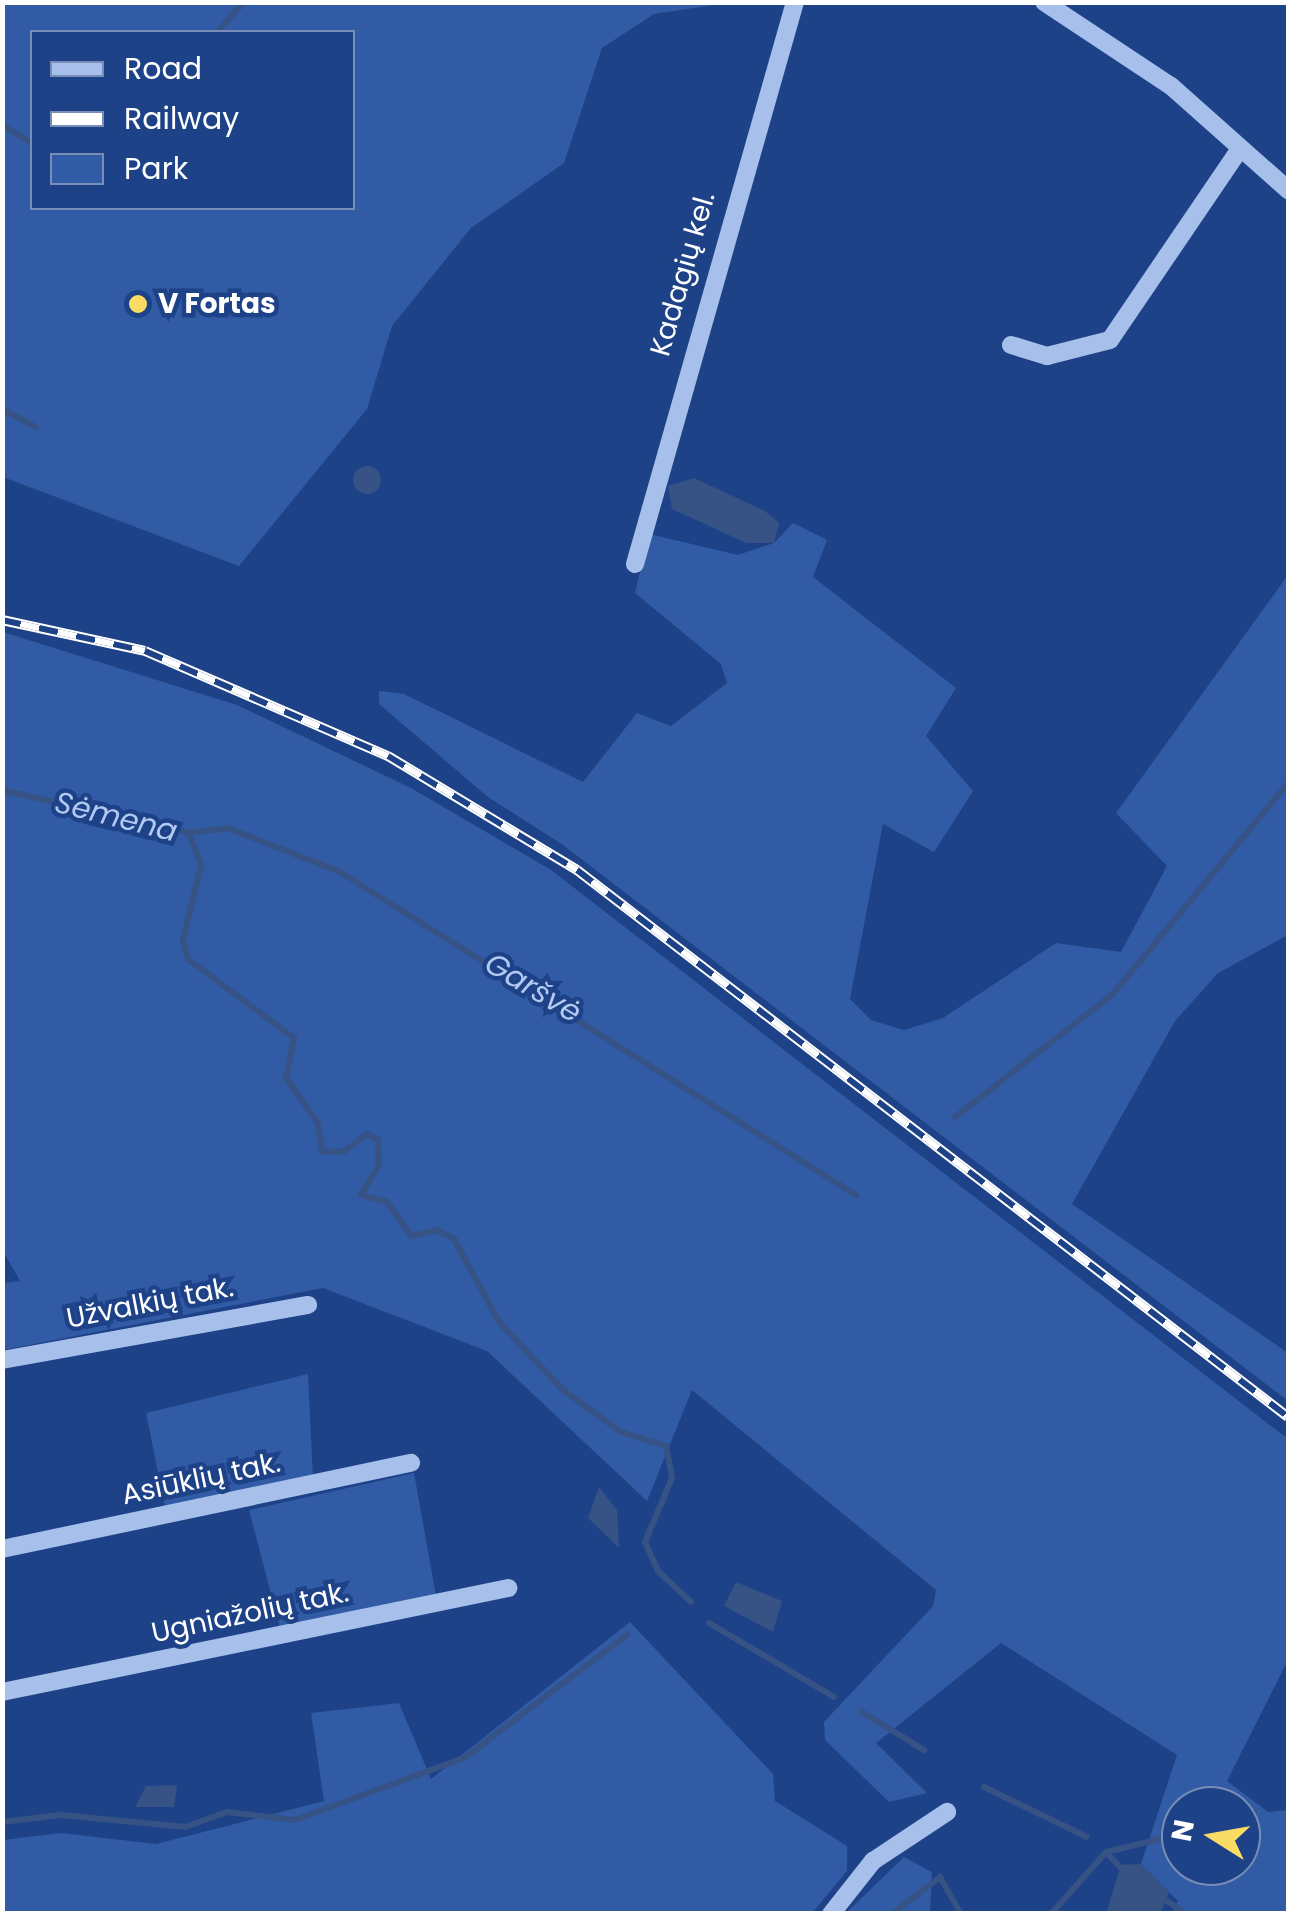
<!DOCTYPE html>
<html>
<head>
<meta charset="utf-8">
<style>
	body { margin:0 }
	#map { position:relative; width:1291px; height:1916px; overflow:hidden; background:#1e4287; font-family:Poppins,sans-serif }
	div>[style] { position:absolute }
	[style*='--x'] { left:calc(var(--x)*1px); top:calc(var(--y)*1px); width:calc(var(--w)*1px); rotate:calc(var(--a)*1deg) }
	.green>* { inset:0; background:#315ba4 }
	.water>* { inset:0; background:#375285 }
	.round { border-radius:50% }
	.stream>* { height:6px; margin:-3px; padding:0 3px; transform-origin:3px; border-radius:3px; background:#375285 }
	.minor>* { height:18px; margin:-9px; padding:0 9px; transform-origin:9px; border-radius:9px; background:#a7c0eb }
	.rail>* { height:10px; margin-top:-5px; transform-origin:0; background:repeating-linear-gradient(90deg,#1e4287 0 19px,#fff 0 38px); box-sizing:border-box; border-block:2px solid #fff }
	.dots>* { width:28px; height:28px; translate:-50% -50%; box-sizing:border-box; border:5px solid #1e4287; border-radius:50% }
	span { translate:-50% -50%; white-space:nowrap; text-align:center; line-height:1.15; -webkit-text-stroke:9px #1e4287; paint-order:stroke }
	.street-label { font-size:28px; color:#fff }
	.poi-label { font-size:28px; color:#fff; font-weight:700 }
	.left { translate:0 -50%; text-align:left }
	.water-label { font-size:30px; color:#b2caf2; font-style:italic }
	.frame { position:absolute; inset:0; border:5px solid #fff; pointer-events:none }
	.legend { position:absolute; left:30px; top:30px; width:325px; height:180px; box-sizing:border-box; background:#1e4287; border:2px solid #788eb7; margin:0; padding:12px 18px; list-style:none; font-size:30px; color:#fff }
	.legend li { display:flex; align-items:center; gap:20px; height:50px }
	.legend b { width:50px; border:2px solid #788eb7 }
	.north { position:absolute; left:1161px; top:1786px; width:100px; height:100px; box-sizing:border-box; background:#1e4287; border:2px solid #788eb7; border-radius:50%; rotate:281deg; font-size:28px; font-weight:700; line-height:40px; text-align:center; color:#fff }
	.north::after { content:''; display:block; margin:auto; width:35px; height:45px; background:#fadc65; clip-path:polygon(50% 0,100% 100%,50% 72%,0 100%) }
</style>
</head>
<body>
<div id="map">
	<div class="green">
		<i style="clip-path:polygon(evenodd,2px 3px,3px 2px,727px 3px,654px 14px,602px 48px,564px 163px,471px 228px,392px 326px,367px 409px,239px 566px,3px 477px,2px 3px,32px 32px,352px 32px,352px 208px,32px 208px,32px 32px)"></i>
		<i style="clip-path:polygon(793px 523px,827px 540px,813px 577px,956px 688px,926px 736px,973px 791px,934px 852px,883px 824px,850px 999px,871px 1020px,904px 1030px,943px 1018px,1056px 943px,1121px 952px,1167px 866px,1116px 813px,1288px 575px,1288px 935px,1218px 973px,1175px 1021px,1072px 1204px,1288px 1353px,1288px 1401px,563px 845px,488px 797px,379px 704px,379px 691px,404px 694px,583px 782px,637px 713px,671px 726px,727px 683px,721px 664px,635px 593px,649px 534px,738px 555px,774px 543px)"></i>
		<i style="clip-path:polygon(evenodd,3px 632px,237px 705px,411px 788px,551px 870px,1288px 1439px,1288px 1660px,1227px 1781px,1268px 1812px,1288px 1810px,1288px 1913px,1171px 1913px,1178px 1901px,1141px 1864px,1177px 1755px,1001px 1643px,876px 1743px,927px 1793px,889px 1802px,825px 1740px,824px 1722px,933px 1606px,936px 1590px,692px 1390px,647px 1501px,487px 1351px,323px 1288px,3px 1350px,3px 1283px,20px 1281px,3px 1251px,3px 632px,1181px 1806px,1241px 1806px,1241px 1866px,1181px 1866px,1181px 1806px)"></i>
		<i style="clip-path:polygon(308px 1374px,313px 1479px,165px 1507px,146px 1413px)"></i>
		<i style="clip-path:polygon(414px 1473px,436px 1596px,280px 1628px,249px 1510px)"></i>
		<i style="clip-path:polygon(630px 1622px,773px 1774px,775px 1801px,847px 1846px,847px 1871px,812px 1913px,3px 1913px,3px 1840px,61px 1833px,156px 1844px,324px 1801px,311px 1713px,399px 1703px,431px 1779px)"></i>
		<i style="clip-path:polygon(904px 1857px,932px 1872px,930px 1913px,846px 1913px)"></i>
	</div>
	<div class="water">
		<i class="round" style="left:353px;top:466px;width:28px;height:28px"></i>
		<i style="clip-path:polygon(694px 478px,765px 511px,779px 523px,774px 543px,746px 543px,672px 509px,668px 486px)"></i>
		<i style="clip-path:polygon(599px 1487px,617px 1510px,619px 1548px,588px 1518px)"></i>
		<i style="clip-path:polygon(736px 1582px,782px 1601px,773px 1632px,724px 1606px)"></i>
		<i style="clip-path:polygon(177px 1785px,174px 1807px,135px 1807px,146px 1786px)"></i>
		<i style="clip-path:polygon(1141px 1864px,1169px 1892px,1161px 1913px,1106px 1913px,1121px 1865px)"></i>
	</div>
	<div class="stream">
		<i style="--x:217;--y:32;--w:40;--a:-48"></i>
		<i style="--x:2;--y:125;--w:35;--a:31"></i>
		<i style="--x:2;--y:409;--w:38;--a:28"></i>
		<i style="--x:2;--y:790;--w:192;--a:12.9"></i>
		<i style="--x:189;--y:833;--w:34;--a:69"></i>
		<i style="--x:201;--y:865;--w:77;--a:103.5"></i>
		<i style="--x:183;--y:940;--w:20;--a:75"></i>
		<i style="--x:188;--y:959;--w:132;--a:36.7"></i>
		<i style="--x:294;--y:1038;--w:41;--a:101.3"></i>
		<i style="--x:286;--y:1078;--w:55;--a:54.6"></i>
		<i style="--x:318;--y:1123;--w:29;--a:82"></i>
		<i style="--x:322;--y:1152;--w:23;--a:-2"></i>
		<i style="--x:345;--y:1151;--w:28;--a:-38"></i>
		<i style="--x:367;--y:1134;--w:13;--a:29"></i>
		<i style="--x:378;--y:1140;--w:25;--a:88"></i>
		<i style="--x:379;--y:1165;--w:35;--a:121"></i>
		<i style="--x:361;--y:1195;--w:27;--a:15"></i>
		<i style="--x:387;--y:1202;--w:42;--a:53.7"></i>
		<i style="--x:412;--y:1236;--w:26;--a:-13"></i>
		<i style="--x:437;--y:1230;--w:19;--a:28"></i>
		<i style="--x:454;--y:1239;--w:94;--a:61.5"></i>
		<i style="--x:499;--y:1322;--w:95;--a:46.7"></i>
		<i style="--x:564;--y:1391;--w:70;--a:35.7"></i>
		<i style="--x:621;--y:1432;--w:47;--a:17.3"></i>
		<i style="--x:666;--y:1446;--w:33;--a:79"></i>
		<i style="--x:672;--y:1478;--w:69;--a:112.9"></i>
		<i style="--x:645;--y:1542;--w:32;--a:66"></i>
		<i style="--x:658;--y:1571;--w:45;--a:43.2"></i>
		<i style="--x:189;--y:833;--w:39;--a:-7"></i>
		<i style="--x:228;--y:828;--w:120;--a:21.4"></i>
		<i style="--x:340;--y:872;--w:609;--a:32.05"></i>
		<i style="--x:955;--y:1117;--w:200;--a:-37.9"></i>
		<i style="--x:1113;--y:994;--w:274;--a:-50.3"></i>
		<i style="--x:709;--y:1623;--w:145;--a:30.6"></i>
		<i style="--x:862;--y:1712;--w:73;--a:31.5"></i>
		<i style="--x:984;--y:1787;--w:114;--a:25.9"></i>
		<i style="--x:1241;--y:1812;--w:13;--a:0"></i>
		<i style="--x:2;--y:1822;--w:59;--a:-6.8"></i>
		<i style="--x:61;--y:1815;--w:125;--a:5.5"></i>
		<i style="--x:185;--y:1827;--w:45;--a:-19.7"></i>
		<i style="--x:227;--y:1812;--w:68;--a:6.7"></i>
		<i style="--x:295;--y:1820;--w:182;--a:-20.2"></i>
		<i style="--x:466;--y:1757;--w:203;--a:-37.2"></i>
		<i style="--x:1106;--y:1852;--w:26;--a:47"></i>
		<i style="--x:1159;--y:1896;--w:33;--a:33"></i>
		<i style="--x:892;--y:1914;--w:61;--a:-37.6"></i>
		<i style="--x:940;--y:1877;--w:43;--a:60.4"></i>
		<i style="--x:1051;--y:1914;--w:83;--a:-48.4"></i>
		<i style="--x:1106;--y:1852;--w:77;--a:-13.5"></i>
	</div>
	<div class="minor">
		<i style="--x:1044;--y:2;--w:152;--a:33.5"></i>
		<i style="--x:1171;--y:86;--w:157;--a:41.6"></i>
		<i style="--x:1011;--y:345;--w:38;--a:17"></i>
		<i style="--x:1047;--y:356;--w:65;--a:-14.3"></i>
		<i style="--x:1110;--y:340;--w:230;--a:-55.8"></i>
		<i style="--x:635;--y:564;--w:584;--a:-74.11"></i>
		<i style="--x:2;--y:1360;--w:311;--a:-10.2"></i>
		<i style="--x:2;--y:1549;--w:418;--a:-11.9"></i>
		<i style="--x:2;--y:1692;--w:517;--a:-11.61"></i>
		<i style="--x:831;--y:1914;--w:68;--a:-51.6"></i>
		<i style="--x:873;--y:1861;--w:89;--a:-33.5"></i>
	</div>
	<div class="rail">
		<i style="--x:2;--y:620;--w:146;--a:12.2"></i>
		<i style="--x:145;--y:651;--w:265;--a:23.4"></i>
		<i style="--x:388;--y:756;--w:221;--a:31.1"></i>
		<i style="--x:577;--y:870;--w:897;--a:37.57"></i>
	</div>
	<div class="dots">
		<i style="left:138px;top:304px;background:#fadc65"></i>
	</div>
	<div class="street-label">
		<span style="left:683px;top:274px;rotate:-74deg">Kadagių kel.</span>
		<span style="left:150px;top:1303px;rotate:-11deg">Užvalkių tak.</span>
		<span style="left:201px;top:1479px;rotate:-12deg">Asiūklių tak.</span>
		<span style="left:250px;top:1613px;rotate:-12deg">Ugniažolių tak.</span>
	</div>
	<div class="poi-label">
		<span class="left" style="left:158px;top:304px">V Fortas</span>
	</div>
	<div class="water-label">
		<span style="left:116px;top:817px;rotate:14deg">Sėmena</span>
		<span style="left:533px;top:988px;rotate:31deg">Garšvė</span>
	</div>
	<div class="frame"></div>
	<ul class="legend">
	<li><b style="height:12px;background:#a7c0eb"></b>Road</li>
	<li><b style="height:12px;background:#fff"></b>Railway</li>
	<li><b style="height:28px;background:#315ba4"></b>Park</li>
	</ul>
	<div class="north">N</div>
</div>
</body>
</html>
